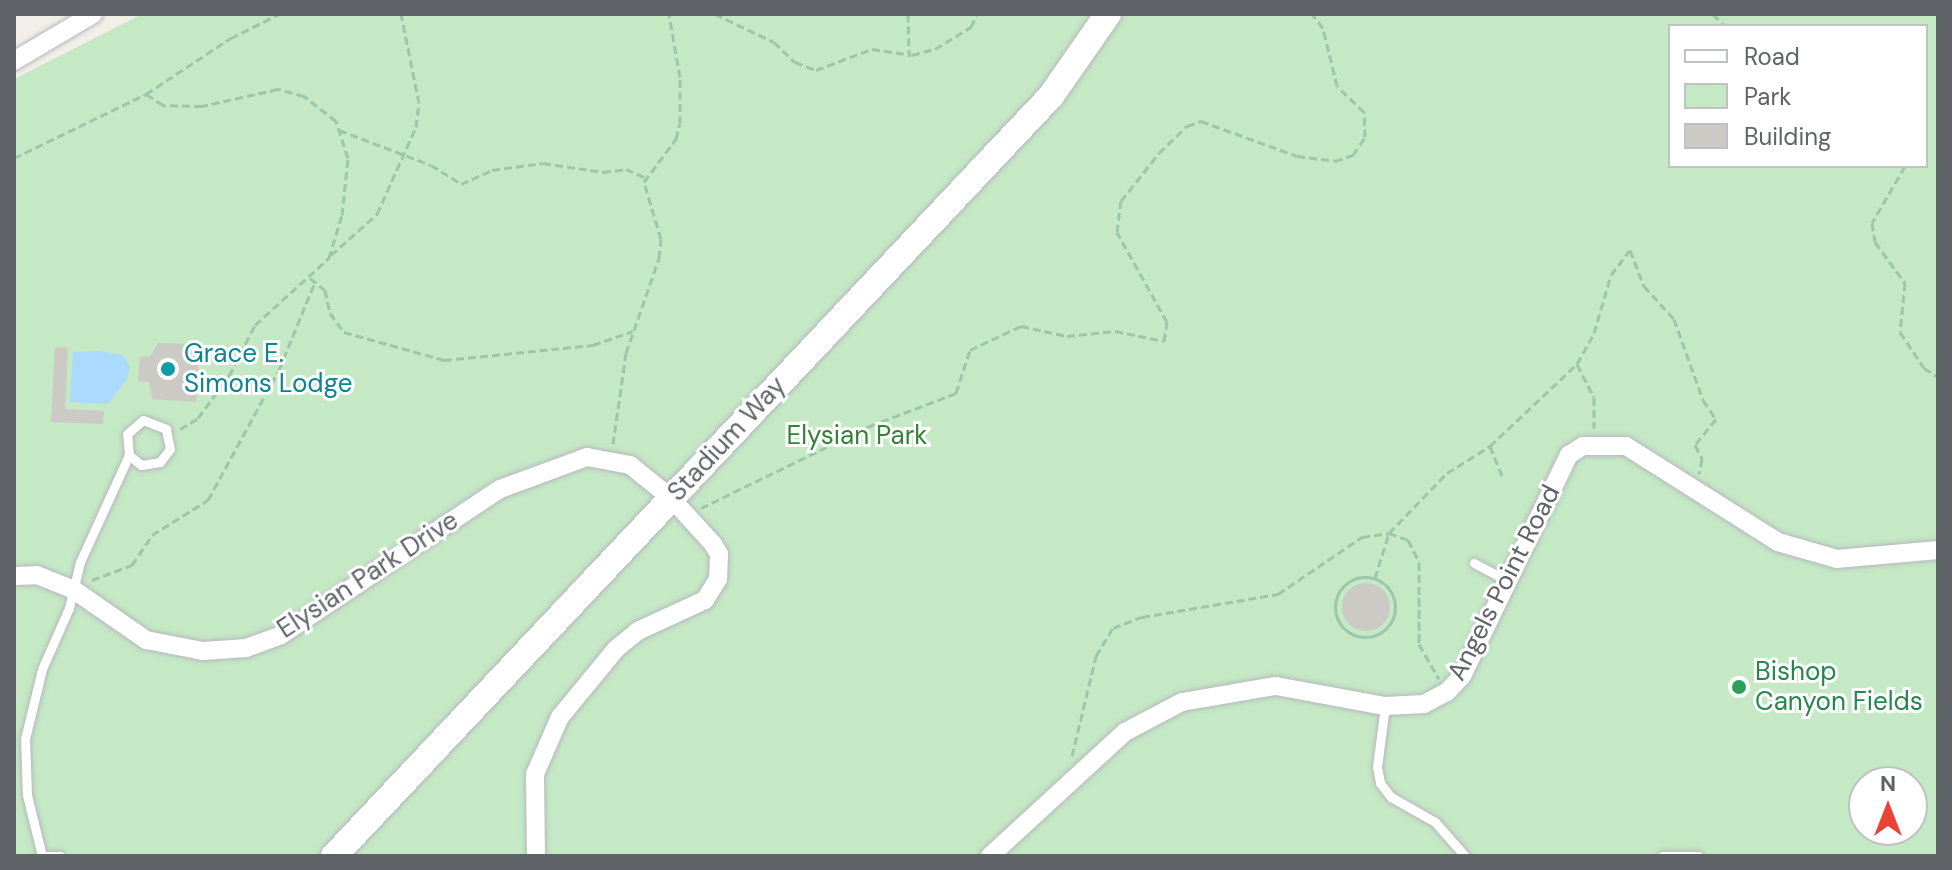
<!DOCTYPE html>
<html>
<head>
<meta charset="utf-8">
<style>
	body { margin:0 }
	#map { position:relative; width:1952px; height:870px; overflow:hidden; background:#f1efe8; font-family:"DM Sans",sans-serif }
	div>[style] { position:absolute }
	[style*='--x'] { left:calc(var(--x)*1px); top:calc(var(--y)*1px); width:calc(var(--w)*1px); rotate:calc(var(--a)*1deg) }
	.green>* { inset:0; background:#c5e8c5 }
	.water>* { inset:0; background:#aadaff }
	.building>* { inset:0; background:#cccac5 }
	.round { border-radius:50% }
	.path>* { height:3px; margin-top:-1.5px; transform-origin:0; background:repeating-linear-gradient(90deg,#9cc7a9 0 8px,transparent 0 12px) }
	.path>.ring { margin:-1.5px; padding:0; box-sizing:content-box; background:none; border:3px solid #9cc7a9; border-radius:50% }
	.roads { filter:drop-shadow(0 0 2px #b5b8bc) drop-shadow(0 0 2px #b5b8bc) }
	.service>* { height:9px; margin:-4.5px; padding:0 4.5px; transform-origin:4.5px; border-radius:4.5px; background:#fff }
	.minor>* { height:18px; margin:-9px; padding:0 9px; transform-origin:9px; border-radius:9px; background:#fff }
	.secondary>* { height:26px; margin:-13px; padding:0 13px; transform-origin:13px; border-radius:13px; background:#fff }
	.dots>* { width:22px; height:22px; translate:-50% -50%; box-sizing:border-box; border:4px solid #fff; border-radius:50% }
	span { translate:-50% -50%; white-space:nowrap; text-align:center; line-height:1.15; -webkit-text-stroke:6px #fff; paint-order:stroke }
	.culture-label { font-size:26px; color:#0d838f }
	.left { translate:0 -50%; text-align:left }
	.park-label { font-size:26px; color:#348238 }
	.street-label { font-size:26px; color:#5f6368 }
	.leisure-label { font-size:26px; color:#27864d }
	.frame { position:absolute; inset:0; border:16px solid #5f6368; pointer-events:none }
	.legend { position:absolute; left:1668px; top:24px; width:260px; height:144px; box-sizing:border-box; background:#fff; border:2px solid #bfc1c3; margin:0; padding:10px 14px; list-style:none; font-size:24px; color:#5f6368 }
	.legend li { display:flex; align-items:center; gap:16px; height:40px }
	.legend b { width:40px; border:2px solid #bfc1c3 }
	.north { position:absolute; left:1848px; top:766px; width:80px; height:80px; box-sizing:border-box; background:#fff; border:2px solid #bfc1c3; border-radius:50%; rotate:0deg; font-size:22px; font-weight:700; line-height:32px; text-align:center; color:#5f6368 }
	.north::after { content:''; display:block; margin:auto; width:28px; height:36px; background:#ea4335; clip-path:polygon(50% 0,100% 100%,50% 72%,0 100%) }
</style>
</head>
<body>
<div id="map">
	<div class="green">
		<i style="clip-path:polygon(evenodd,142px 14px,1938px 14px,1938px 856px,14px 856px,14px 79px,142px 14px,1670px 26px,1926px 26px,1926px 166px,1670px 166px,1670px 26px,142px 14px,1864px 782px,1912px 782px,1912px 830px,1864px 830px,1864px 782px)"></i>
	</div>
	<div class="water">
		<i style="clip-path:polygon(99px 351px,123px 355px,130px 367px,127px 379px,108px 404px,70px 402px,73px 352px)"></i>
	</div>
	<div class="building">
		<i style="clip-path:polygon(158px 343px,194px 344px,199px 353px,196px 402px,152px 399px,149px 382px,138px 381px,140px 356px,150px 357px)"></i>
		<i style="clip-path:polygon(55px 347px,68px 348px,65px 409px,104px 411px,103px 424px,51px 422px)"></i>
		<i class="round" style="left:1342px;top:583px;width:48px;height:48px"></i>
	</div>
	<div class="path">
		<i style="--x:715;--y:14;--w:65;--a:25.4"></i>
		<i style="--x:774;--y:42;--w:29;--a:44"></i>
		<i style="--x:795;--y:62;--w:22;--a:21"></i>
		<i style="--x:816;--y:70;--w:60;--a:-20.6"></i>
		<i style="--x:872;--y:49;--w:40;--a:8.5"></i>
		<i style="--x:912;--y:55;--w:24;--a:-15"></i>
		<i style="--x:935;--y:49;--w:42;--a:-31.4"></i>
		<i style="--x:971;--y:27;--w:14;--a:-65"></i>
		<i style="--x:908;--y:14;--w:40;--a:88.6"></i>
		<i style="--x:1713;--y:14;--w:17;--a:45"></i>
		<i style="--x:1830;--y:26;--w:27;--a:0"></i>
		<i style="--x:339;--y:130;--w:98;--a:20.8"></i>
		<i style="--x:431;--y:165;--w:36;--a:32"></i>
		<i style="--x:461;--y:184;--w:34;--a:-24"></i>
		<i style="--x:492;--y:170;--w:51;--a:-7.8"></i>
		<i style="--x:543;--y:163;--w:61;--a:8.5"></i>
		<i style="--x:603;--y:172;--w:23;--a:-7"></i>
		<i style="--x:626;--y:169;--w:22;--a:24"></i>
		<i style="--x:14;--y:158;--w:147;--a:-25.9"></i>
		<i style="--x:1905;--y:166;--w:66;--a:120.1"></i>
		<i style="--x:1872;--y:223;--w:19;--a:81"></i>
		<i style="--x:1875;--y:242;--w:51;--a:53.8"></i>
		<i style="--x:1905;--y:283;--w:49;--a:95.8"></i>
		<i style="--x:1900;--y:332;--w:43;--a:56.3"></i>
		<i style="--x:1924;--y:368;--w:17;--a:33"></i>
		<i style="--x:331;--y:255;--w:62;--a:-41.7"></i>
		<i style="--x:377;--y:214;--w:95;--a:-65.9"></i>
		<i style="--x:416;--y:127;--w:24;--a:-83"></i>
		<i style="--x:419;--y:103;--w:91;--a:-101.4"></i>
		<i style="--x:310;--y:278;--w:19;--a:39"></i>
		<i style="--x:325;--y:290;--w:24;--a:78"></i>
		<i style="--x:330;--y:313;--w:24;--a:54"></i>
		<i style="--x:344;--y:332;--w:104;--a:15.6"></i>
		<i style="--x:444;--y:360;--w:150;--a:-5.7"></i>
		<i style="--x:593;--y:345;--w:42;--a:-19.3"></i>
		<i style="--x:1577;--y:364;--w:37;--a:63"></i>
		<i style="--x:1594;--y:397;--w:31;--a:90"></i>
		<i style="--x:180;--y:429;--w:21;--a:-31"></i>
		<i style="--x:198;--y:418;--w:52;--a:-53.6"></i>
		<i style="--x:229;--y:376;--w:57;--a:-63"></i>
		<i style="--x:255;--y:325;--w:100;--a:-42.2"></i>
		<i style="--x:329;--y:258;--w:45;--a:-73.2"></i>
		<i style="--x:342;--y:215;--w:57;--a:-84"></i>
		<i style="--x:348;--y:158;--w:39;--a:-108"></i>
		<i style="--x:336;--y:121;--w:41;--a:-142"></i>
		<i style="--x:304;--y:96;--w:27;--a:-165"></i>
		<i style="--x:278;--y:89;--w:78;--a:167.4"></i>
		<i style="--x:202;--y:106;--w:39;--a:-179"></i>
		<i style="--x:163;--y:105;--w:20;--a:-147"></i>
		<i style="--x:146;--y:94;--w:102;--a:-33.4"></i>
		<i style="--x:231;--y:38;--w:54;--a:-26.6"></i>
		<i style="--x:613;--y:444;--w:92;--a:-81.9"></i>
		<i style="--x:626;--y:353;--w:101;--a:-70.8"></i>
		<i style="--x:659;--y:258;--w:19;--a:-84"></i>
		<i style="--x:661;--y:239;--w:59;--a:-106.6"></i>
		<i style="--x:644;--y:182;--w:54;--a:-53.3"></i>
		<i style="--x:676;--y:139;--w:16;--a:-76"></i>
		<i style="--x:680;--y:123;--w:46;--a:-90"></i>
		<i style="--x:680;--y:77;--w:64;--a:-99.9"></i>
		<i style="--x:1490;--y:446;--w:35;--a:68"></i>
		<i style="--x:701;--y:508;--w:188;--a:-25.9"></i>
		<i style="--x:870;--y:426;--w:92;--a:-21"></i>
		<i style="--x:956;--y:393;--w:45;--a:-72"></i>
		<i style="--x:970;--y:350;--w:56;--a:-25.2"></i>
		<i style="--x:1021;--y:326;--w:47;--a:12.3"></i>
		<i style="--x:1067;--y:336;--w:48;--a:-5.9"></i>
		<i style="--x:1115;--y:331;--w:50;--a:11.5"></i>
		<i style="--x:1164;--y:341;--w:19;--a:-81"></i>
		<i style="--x:1167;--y:322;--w:103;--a:-119.1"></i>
		<i style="--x:1117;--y:232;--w:31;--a:-83"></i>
		<i style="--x:1121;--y:201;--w:61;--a:-51.6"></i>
		<i style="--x:1159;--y:153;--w:39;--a:-44"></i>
		<i style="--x:1187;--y:126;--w:15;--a:-20"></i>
		<i style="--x:1201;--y:121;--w:102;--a:20"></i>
		<i style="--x:1297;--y:156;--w:38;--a:7"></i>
		<i style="--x:1335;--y:161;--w:19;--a:-18"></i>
		<i style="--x:1353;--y:155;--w:22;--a:-56"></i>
		<i style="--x:1365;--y:137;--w:25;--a:-92"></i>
		<i style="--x:1364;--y:112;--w:37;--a:-136"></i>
		<i style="--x:1337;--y:86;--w:60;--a:-103.6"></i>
		<i style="--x:1323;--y:28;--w:18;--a:-128"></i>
		<i class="ring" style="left:1335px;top:577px;width:57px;height:57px"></i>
		<i style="--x:1375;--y:578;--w:47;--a:-72.7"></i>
		<i style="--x:1389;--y:533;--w:83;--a:-46"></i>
		<i style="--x:1447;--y:473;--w:51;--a:-32.1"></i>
		<i style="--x:1490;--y:446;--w:120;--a:-43.3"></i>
		<i style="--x:1577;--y:364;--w:35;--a:-61"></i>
		<i style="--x:1594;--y:333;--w:60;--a:-73.7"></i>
		<i style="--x:1611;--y:275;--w:31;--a:-53"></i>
		<i style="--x:1630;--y:250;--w:39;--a:69"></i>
		<i style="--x:1644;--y:286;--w:45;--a:47.7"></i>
		<i style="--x:1674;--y:319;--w:86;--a:70.3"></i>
		<i style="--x:1703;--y:400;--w:23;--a:56"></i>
		<i style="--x:1716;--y:419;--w:33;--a:129"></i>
		<i style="--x:1695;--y:445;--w:16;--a:63"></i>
		<i style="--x:1702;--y:459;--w:15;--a:101"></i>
		<i style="--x:92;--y:580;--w:43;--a:-20.6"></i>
		<i style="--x:132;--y:565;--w:36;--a:-56"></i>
		<i style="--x:152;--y:535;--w:66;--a:-32"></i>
		<i style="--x:208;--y:500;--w:148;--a:-61.4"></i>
		<i style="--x:279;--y:370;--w:95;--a:-67.8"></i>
		<i style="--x:1072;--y:756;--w:103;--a:-76.5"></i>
		<i style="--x:1096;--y:656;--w:33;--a:-59"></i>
		<i style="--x:1113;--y:628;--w:31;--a:-21"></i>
		<i style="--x:1142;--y:617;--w:138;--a:-9.6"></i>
		<i style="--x:1278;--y:594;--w:102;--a:-34.2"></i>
		<i style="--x:1362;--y:537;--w:27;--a:-8"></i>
		<i style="--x:1389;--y:533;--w:20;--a:20"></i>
		<i style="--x:1408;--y:540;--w:25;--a:63"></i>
		<i style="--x:1419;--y:562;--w:82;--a:90"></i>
		<i style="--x:1419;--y:644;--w:40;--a:60.3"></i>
	</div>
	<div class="roads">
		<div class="service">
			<i style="--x:1474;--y:563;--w:36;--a:28"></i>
			<i style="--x:1385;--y:706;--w:62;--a:97.5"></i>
			<i style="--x:1377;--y:767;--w:16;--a:79"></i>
			<i style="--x:1380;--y:783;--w:18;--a:52"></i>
			<i style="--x:1391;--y:797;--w:51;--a:29.6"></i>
			<i style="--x:1435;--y:822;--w:45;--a:48.6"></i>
			<i style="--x:41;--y:856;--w:19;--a:0"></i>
			<i style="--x:42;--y:856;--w:63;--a:-103.8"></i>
			<i style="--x:27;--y:795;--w:56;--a:-92"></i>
			<i style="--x:25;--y:739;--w:72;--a:-76.3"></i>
			<i style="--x:42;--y:669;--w:67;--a:-66.1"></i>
			<i style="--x:69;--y:608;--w:47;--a:-76.6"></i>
			<i style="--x:80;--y:562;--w:118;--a:-65.4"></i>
			<i style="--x:129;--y:455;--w:21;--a:-95"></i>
			<i style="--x:127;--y:434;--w:21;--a:-41"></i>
			<i style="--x:143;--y:420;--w:25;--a:21"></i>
			<i style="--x:166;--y:429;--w:20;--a:79"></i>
			<i style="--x:170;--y:449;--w:16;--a:128"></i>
			<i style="--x:160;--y:462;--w:19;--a:171"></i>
			<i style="--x:141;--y:465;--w:16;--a:-140"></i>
			<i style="--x:1662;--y:856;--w:36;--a:0"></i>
		</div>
		<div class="minor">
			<i style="--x:14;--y:61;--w:92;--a:-30.7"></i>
			<i style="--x:14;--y:576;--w:23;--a:-2"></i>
			<i style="--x:37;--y:575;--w:40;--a:22"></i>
			<i style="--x:74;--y:590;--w:88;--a:34.8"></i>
			<i style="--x:146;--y:640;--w:58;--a:10.9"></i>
			<i style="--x:203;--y:651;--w:43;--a:-4"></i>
			<i style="--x:246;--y:648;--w:37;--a:-20"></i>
			<i style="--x:281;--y:635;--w:263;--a:-33.7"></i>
			<i style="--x:500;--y:489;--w:93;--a:-20.2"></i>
			<i style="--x:587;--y:457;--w:44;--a:10.5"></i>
			<i style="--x:630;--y:465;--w:53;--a:38.8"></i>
			<i style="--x:671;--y:498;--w:62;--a:47.6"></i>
			<i style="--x:713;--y:544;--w:12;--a:59"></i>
			<i style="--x:719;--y:554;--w:25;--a:92"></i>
			<i style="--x:718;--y:579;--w:25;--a:122"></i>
			<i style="--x:705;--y:600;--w:74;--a:155.2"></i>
			<i style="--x:638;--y:631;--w:28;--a:141"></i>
			<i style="--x:616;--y:649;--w:88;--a:129.5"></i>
			<i style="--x:560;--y:717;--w:62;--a:113.7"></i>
			<i style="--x:535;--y:774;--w:82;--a:89.3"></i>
			<i style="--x:990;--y:856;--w:183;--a:-42.6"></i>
			<i style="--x:1125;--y:732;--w:64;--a:-27.8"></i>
			<i style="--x:1182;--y:702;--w:95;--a:-9.7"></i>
			<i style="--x:1276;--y:686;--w:111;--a:10.4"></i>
			<i style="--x:1385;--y:706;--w:39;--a:-3"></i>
			<i style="--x:1424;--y:704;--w:26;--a:-28"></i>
			<i style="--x:1447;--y:692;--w:22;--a:-47"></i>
			<i style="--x:1462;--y:676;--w:246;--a:-64.2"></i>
			<i style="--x:1569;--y:455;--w:17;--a:-33"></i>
			<i style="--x:1583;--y:446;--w:43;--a:0"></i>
			<i style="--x:1626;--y:446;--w:180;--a:32.3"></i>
			<i style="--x:1778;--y:542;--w:61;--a:16.1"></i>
			<i style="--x:1837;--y:559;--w:101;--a:-5.1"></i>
		</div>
		<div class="secondary">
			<i style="--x:334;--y:856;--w:1045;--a:-46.67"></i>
			<i style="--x:1051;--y:96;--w:100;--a:-55.2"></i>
		</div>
	</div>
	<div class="dots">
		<i style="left:168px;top:369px;background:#0f9aa8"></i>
		<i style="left:1739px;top:687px;background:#2e9e5b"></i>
	</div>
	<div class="culture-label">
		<span class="left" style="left:184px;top:369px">Grace E.<br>Simons Lodge</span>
	</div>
	<div class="park-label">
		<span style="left:857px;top:436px">Elysian Park</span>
	</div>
	<div class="street-label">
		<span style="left:727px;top:439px;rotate:-47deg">Stadium Way</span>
		<span style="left:368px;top:575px;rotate:-33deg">Elysian Park Drive</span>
		<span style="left:1504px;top:583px;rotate:-63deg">Angels Point Road</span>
	</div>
	<div class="leisure-label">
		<span class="left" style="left:1755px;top:687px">Bishop<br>Canyon Fields</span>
	</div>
	<div class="frame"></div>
	<ul class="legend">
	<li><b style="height:10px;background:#fff"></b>Road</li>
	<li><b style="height:22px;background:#c5e8c5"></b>Park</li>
	<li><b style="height:22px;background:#cccac5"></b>Building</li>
	</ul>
	<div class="north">N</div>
</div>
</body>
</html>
